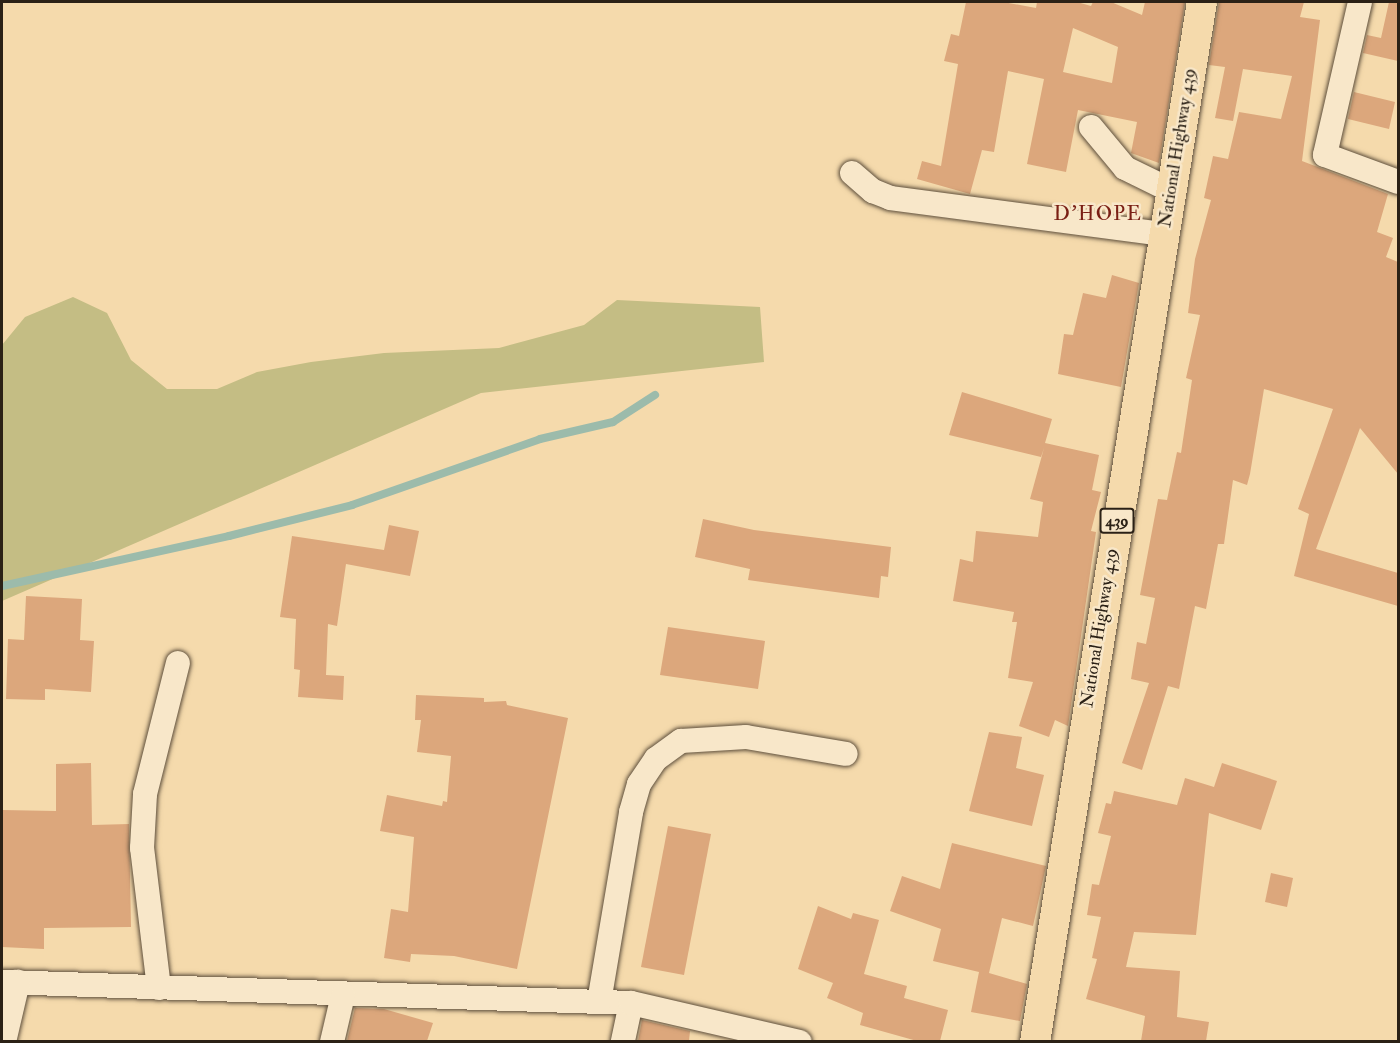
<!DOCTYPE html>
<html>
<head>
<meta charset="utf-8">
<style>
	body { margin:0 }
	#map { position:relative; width:1400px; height:1043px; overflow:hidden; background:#f5daac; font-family:"IM FELL Double Pica",serif }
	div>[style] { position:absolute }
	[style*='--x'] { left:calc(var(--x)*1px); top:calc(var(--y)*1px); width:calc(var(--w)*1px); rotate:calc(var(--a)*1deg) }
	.green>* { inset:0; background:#c4bd84 }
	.stream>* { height:8px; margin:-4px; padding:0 4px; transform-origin:4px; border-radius:4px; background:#9cbbab }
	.building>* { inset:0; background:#dca77c }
	.roads { filter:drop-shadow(0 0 2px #5e4f3c) drop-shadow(0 0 2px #5e4f3c) }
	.minor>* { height:24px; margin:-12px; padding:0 12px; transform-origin:12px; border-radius:12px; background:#f8e7c9 }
	.major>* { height:30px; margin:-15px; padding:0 15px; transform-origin:15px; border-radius:15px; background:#f5daac }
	span { translate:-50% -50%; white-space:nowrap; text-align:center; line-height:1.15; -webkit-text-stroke:5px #f8e7c9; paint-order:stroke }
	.shield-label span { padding:2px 4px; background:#f8e7c9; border:2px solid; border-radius:4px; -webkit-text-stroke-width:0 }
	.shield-label { font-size:16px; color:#2b2116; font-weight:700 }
	.street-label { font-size:18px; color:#2b2116 }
	.neighbourhood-label { font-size:20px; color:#7a1f14; letter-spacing:1.5px }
	.frame { position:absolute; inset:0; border:3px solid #2b2116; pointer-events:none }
</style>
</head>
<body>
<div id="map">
	<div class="green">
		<i style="clip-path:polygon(73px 297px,107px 313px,131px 360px,167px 389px,217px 389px,257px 372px,311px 362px,384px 353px,499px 348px,584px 325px,617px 300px,760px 307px,764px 362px,481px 393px,2px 601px,2px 345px,25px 317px)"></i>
	</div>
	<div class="stream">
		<i style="--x:2;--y:586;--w:232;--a:-12.4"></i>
		<i style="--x:229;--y:536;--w:127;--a:-14.1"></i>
		<i style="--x:352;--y:505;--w:199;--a:-19.3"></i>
		<i style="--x:540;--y:439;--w:75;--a:-13.1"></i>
		<i style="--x:613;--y:422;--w:50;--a:-32.7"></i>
	</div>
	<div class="building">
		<i style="clip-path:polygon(evenodd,966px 2px,1003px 2px,1036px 8px,1037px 2px,1077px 2px,1091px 6px,1093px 2px,1111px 2px,1142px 15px,1145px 2px,1185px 2px,1159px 163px,1131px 153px,1137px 122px,1078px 110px,1066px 172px,1027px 164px,1044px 79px,1008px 71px,994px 152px,982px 150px,970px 194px,917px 179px,922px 161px,941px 166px,958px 64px,944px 61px,951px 34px,959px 36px,966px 2px,1073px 28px,1118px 47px,1112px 83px,1063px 72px,1073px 28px)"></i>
		<i style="clip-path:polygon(1219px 2px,1304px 2px,1300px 17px,1320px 20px,1302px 161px,1388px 194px,1377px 232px,1393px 238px,1386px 257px,1398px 262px,1398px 474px,1360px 428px,1316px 549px,1398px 573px,1398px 606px,1294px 576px,1309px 514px,1298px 509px,1333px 409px,1264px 389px,1250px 474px,1247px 485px,1233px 480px,1224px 544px,1218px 544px,1206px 609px,1195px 606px,1179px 689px,1168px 686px,1142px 770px,1122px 763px,1149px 683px,1131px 679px,1137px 642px,1146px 644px,1155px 598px,1140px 595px,1158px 499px,1167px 500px,1177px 452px,1181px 453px,1192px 380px,1186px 378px,1200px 315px,1188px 313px,1195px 259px,1211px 200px,1204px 198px,1213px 156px,1228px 159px,1239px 112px,1281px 119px,1292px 76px,1243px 69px,1233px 121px,1215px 118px,1225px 67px,1209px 65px)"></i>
		<i style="clip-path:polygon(1389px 2px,1398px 2px,1398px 61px,1363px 53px,1367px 35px,1381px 38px)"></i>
		<i style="clip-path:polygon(1354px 92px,1395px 102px,1389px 129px,1348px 119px)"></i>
		<i style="clip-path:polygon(1112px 275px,1139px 283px,1121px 387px,1058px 374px,1064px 334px,1073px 335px,1083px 293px,1106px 298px)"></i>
		<i style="clip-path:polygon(962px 392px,1052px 419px,1045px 443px,1099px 455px,1092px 490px,1101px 492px,1091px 531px,1096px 532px,1068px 726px,1055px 720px,1049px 737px,1019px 726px,1033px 682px,1008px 678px,1017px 622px,1012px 622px,1014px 612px,953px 601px,960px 559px,973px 562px,976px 531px,1038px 537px,1043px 502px,1030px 499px,1044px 448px,1041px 457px,949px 435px)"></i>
		<i style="clip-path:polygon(703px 519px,754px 530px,891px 547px,888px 577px,881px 576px,879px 598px,748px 580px,750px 569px,695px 557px)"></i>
		<i style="clip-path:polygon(389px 525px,419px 531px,410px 576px,346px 564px,337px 626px,328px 624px,326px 675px,344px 676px,343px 700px,298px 697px,300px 670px,294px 669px,296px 619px,280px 617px,292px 536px,384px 550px)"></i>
		<i style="clip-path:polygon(26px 596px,82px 599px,80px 640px,94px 641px,91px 692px,45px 689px,45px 700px,6px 699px,8px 639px,24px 640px)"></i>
		<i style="clip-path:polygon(668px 627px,765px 641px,758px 689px,660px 675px)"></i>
		<i style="clip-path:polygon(416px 695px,484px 698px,484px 702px,506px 701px,507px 705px,568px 718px,517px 969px,454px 956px,411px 954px,410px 962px,384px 958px,391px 909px,408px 912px,414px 837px,380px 831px,387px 795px,442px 806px,443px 801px,447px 802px,451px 756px,417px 752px,421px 720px,415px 720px)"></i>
		<i style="clip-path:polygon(989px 732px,1022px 737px,1016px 768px,1044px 775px,1032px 826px,969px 811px)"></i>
		<i style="clip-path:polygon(91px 763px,92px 825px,129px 824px,131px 927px,44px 928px,44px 949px,2px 947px,2px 810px,56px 811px,56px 764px)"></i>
		<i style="clip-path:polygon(1222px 763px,1277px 781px,1261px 830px,1209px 813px,1196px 935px,1134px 932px,1126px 967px,1180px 971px,1177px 1017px,1209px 1022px,1206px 1041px,1141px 1041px,1145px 1016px,1086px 999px,1097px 959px,1092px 958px,1101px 917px,1087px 915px,1092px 884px,1099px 885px,1111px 836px,1098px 833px,1106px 803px,1111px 804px,1114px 791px,1177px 805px,1185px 778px,1214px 787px)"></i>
		<i style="clip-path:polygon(668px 826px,711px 834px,684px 975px,641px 967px)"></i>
		<i style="clip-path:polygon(952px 843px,1046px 866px,1033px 926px,1002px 918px,989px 973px,1027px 984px,1020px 1021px,971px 1012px,979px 972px,933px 961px,941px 929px,890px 911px,902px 876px,940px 889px)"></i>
		<i style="clip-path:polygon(1271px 873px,1293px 878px,1287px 907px,1265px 902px)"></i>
		<i style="clip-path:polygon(818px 906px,851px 919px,853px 913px,879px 920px,864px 974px,907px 986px,904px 998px,948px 1010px,940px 1041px,917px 1041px,860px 1025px,863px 1013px,827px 998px,833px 983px,798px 969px)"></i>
		<i style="clip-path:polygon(355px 1008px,384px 1009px,433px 1023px,427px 1041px,347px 1041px)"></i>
		<i style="clip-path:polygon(642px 1020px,690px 1031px,689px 1041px,638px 1041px)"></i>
	</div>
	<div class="roads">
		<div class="minor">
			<i style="--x:1360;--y:2;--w:157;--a:102.9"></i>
			<i style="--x:1325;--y:155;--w:78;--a:20.3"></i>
			<i style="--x:1091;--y:127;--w:53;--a:50.3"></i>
			<i style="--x:1125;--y:168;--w:52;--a:26.1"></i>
			<i style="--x:852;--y:173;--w:28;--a:41"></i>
			<i style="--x:873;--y:191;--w:18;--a:22"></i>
			<i style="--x:890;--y:198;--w:276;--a:7.5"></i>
			<i style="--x:2;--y:982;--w:629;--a:1.91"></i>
			<i style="--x:631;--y:1003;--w:40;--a:102"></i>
			<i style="--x:159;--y:988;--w:141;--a:-96.9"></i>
			<i style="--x:142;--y:848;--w:54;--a:-86.8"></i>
			<i style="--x:145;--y:794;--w:135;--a:-75.9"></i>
			<i style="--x:599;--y:1002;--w:193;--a:-80.4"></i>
			<i style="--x:631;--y:812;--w:29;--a:-74"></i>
			<i style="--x:639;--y:784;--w:30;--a:-56"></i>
			<i style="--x:656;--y:759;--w:31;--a:-36"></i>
			<i style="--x:681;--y:741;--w:65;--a:-3.5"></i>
			<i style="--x:746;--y:737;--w:101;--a:9.6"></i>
			<i style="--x:631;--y:1003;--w:173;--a:13"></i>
			<i style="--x:4;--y:1042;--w:62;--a:-76.9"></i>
			<i style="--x:332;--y:1042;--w:48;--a:-76.8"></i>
		</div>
		<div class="major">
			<i style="--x:1035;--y:1042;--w:1053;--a:-80.88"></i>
		</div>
	</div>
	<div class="shield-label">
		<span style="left:1117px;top:521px">439</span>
	</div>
	<div class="street-label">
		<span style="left:1178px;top:148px;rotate:-81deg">National Highway 439</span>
		<span style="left:1100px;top:628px;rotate:-81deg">National Highway 439</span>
	</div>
	<div class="neighbourhood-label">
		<span style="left:1098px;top:213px">D'HOPE</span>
	</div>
	<div class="frame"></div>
</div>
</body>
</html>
